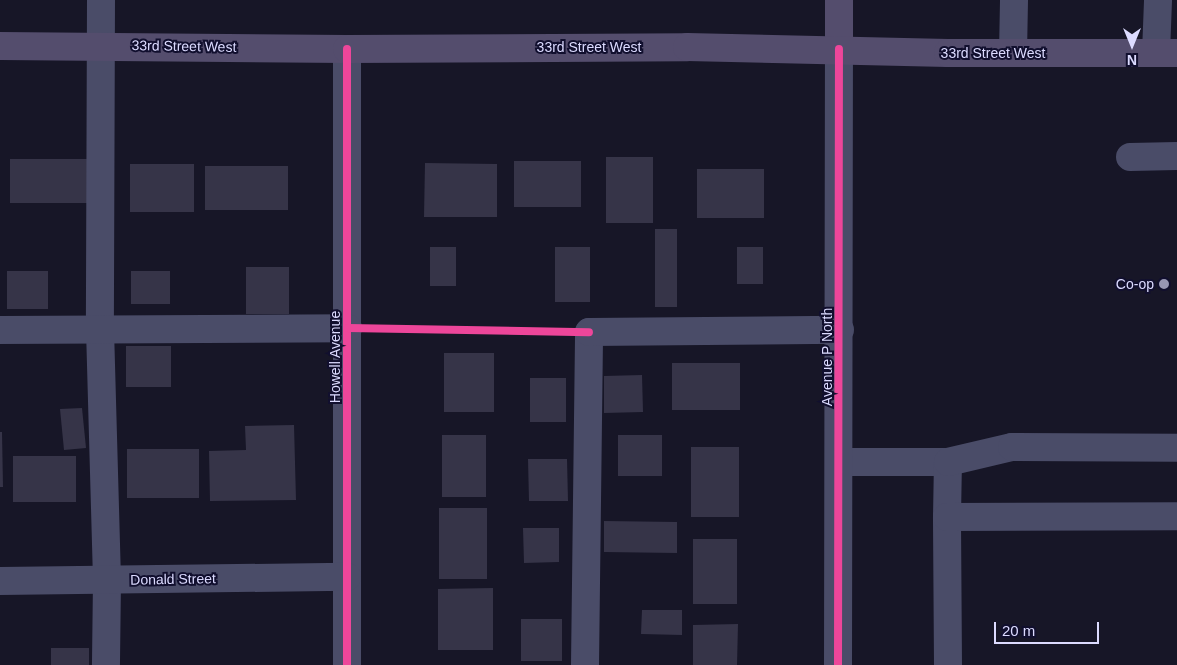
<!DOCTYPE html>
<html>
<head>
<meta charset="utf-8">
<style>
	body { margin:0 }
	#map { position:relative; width:1177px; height:665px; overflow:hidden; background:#171627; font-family:Arial,sans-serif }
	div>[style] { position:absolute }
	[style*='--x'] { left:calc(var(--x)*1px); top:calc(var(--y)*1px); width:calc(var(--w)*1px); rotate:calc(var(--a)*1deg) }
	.building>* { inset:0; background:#363448 }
	.minor>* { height:28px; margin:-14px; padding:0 14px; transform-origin:14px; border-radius:14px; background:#4a4c68 }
	.major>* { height:28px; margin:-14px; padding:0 14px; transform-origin:14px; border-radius:14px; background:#544d6d }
	.cycleway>* { height:8px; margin:-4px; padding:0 4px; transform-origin:4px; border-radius:4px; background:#ed469a }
	.dots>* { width:14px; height:14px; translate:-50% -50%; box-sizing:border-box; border:2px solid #110f2e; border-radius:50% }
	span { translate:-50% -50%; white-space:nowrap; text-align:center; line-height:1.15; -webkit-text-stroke:4px #110f2e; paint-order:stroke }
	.street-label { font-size:14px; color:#dcdbff }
	.poi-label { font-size:14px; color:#dcdbff }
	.right { translate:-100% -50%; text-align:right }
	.north { position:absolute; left:1107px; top:20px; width:50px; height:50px; -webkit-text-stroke:4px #110f2e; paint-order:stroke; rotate:180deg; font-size:14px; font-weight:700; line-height:20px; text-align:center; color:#dcdbff }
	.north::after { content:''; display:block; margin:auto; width:18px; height:22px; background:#dcdbff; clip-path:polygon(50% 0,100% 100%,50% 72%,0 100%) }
	.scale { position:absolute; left:994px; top:622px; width:105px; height:22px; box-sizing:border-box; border:2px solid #dcdbff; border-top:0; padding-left:6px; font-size:15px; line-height:18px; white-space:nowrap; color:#dcdbff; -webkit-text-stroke:4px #110f2e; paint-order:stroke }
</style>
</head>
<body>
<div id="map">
	<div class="building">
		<i style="clip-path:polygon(606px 157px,653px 157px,653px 223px,606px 223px)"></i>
		<i style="clip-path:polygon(10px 159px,87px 159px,87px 203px,10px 203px)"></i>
		<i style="clip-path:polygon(514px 161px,581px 161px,581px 207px,514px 207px)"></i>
		<i style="clip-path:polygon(425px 163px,497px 164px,497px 217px,424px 217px)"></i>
		<i style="clip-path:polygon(130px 164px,194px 164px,194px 212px,130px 212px)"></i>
		<i style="clip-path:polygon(205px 166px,288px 166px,288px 210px,205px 210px)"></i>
		<i style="clip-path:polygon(697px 169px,764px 169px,764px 218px,697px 218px)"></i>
		<i style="clip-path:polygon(655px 229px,677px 229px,677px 307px,655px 307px)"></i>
		<i style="clip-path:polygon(430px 247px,456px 247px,456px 286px,430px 286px)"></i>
		<i style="clip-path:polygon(555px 247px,590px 247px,590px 302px,555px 302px)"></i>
		<i style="clip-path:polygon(737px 247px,763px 247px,763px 284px,737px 284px)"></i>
		<i style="clip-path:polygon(246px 267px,289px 267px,289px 314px,246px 314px)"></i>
		<i style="clip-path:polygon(7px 271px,48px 271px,48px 309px,7px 309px)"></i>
		<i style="clip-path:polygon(131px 271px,170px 271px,170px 304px,131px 304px)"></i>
		<i style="clip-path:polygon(126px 346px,171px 346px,171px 387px,126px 387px)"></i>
		<i style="clip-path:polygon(444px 353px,494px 353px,494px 412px,444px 412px)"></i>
		<i style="clip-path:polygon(672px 363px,740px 363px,740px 410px,672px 410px)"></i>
		<i style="clip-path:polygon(642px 375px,643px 412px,604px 413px,604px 376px)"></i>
		<i style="clip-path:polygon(530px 378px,566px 378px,566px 422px,530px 422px)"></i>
		<i style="clip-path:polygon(82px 408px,86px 448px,64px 450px,60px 409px)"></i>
		<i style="clip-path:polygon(294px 425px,296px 500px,210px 501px,209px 451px,246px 450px,245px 426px)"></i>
		<i style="clip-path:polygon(0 432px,2px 432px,3px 487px,0 487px)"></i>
		<i style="clip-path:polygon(442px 435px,486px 435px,486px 497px,442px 497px)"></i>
		<i style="clip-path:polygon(618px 435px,662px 435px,662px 476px,618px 476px)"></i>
		<i style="clip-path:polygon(691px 447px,739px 447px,739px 517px,691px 517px)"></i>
		<i style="clip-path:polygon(127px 449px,199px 449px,199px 498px,127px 498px)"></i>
		<i style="clip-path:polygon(13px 456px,76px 456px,76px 502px,13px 502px)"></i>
		<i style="clip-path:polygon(528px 459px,567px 459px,568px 501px,529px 501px)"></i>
		<i style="clip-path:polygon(439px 508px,487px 508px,487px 579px,439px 579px)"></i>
		<i style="clip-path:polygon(604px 521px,677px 522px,677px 553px,604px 552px)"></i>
		<i style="clip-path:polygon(523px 528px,559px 528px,559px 562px,524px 563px)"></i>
		<i style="clip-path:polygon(693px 539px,737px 539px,737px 604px,693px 604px)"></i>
		<i style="clip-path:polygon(493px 588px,493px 650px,438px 650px,438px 589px)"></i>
		<i style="clip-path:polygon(642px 610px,682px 610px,682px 635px,641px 634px)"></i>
		<i style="clip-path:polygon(521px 619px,562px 619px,562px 661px,521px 661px)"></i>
		<i style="clip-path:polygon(738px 624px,737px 665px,693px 665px,693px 625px)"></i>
		<i style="clip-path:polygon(51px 648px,89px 648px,89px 665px,51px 665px)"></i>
	</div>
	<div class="minor">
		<i style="--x:101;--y:0;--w:329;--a:90.2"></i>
		<i style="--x:100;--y:329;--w:251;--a:88.4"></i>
		<i style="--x:107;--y:580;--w:85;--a:90.7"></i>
		<i style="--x:347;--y:49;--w:616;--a:90"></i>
		<i style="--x:1013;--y:53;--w:53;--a:-88.9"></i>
		<i style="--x:1156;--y:53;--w:53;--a:-87.8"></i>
		<i style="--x:1130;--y:157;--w:47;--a:-1.2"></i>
		<i style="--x:0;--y:330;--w:348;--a:-0.3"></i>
		<i style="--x:840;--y:462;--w:108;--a:0"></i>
		<i style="--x:947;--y:517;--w:55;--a:-89"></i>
		<i style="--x:948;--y:462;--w:66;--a:-13.2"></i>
		<i style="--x:1012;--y:447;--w:165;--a:0.3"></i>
		<i style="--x:0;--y:581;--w:347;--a:-0.7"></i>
		<i style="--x:585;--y:665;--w:333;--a:-89.3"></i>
		<i style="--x:589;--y:332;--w:251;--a:-0.5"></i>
		<i style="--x:838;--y:665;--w:616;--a:-89.91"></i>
		<i style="--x:948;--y:665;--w:148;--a:-90.4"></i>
		<i style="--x:947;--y:517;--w:230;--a:-0.2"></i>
	</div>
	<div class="major">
		<i style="--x:839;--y:0;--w:49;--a:90"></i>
		<i style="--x:0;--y:46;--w:347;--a:0.5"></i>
		<i style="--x:347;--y:49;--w:340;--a:-0.3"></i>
		<i style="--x:687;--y:47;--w:261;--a:1.3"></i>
		<i style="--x:948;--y:53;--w:229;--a:0"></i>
	</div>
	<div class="cycleway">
		<i style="--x:347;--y:49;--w:616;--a:90"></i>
		<i style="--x:348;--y:328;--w:241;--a:1"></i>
		<i style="--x:838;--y:665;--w:616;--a:-89.91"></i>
	</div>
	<div class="dots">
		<i style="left:1164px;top:284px;background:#9796b3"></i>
	</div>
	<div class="street-label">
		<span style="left:184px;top:46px;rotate:1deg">33rd Street West</span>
		<span style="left:589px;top:47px">33rd Street West</span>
		<span style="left:993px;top:53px">33rd Street West</span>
		<span style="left:335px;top:357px;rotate:-90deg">Howell Avenue</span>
		<span style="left:827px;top:357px;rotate:-90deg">Avenue P North</span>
		<span style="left:173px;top:579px;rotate:-1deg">Donald Street</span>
	</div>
	<div class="poi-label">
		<span class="right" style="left:1154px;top:284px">Co-op</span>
	</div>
	<div class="north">N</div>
	<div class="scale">20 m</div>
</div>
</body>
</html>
